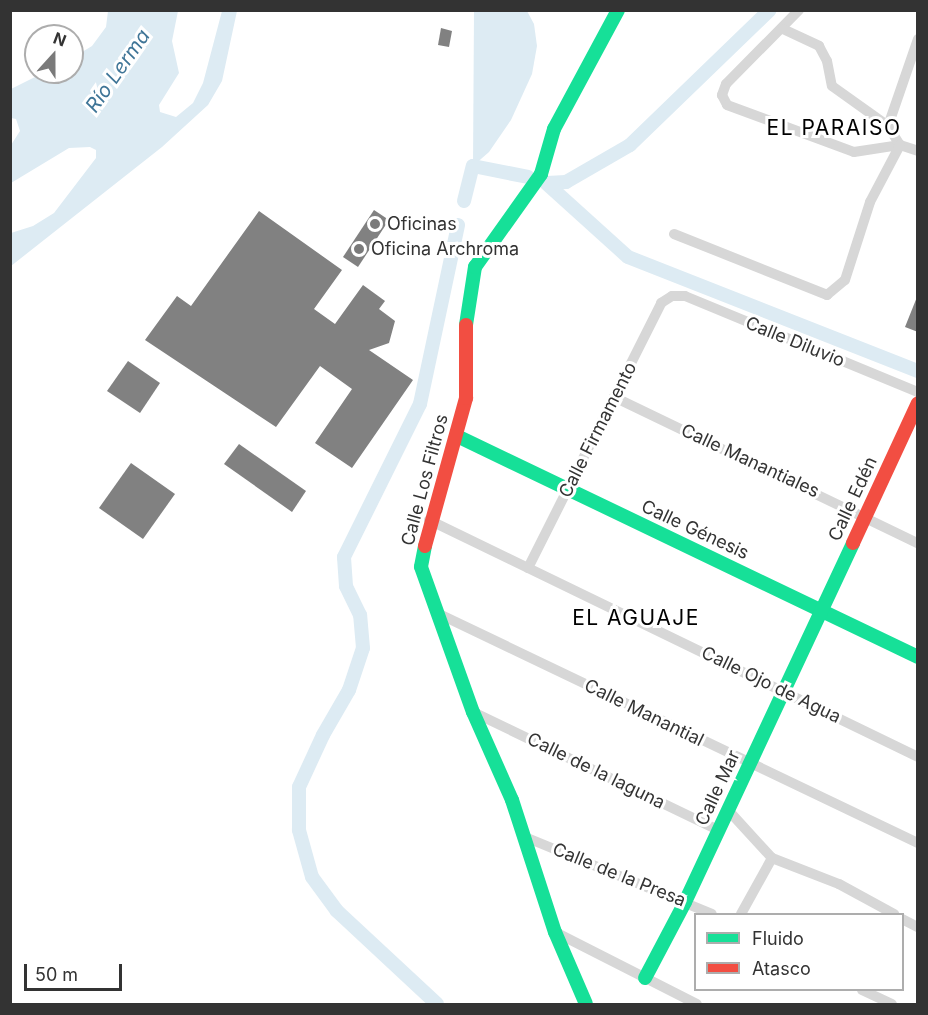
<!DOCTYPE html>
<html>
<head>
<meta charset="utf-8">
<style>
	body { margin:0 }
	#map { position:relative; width:928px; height:1015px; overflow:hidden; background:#fff; font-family:Inter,sans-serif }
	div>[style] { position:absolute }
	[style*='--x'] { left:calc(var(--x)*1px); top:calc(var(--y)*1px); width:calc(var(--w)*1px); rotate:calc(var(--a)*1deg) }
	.water>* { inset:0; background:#ddebf3 }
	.canal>* { height:14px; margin:-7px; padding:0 7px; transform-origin:7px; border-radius:7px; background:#ddebf3 }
	.building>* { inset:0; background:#818181 }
	.street>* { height:10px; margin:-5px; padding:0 5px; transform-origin:5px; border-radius:5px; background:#d7d7d7 }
	.fast>* { height:14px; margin:-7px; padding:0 7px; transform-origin:7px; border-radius:7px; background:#16e098 }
	.jam>* { height:14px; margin:-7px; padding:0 7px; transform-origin:7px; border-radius:7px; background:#f24e42 }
	.dots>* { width:16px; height:16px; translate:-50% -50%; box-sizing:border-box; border:3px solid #fff; border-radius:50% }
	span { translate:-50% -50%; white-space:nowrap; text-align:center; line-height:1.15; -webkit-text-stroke:6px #fff; paint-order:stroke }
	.poi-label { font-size:18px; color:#333 }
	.left { translate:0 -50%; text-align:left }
	.street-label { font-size:18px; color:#333 }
	.water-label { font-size:20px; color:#3f7597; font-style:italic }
	.quarter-label { font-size:21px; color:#000; letter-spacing:1.5px }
	.frame { position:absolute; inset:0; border:12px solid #333; pointer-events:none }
	.legend { position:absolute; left:694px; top:913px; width:210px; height:78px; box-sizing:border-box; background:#fff; border:2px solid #adadad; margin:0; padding:8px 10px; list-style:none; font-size:18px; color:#333 }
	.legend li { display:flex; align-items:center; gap:12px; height:30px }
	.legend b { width:30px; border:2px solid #adadad }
	.north { position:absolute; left:24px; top:24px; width:60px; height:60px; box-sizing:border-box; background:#fff; border:2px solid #adadad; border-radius:50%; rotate:21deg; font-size:16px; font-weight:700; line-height:24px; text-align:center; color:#333 }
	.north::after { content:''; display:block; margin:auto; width:21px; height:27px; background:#7a7a7a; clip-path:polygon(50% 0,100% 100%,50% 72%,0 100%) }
	.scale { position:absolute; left:24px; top:964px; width:98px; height:27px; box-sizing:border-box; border:3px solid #333; border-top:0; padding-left:8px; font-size:18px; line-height:21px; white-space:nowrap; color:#333; -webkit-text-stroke:4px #fff; paint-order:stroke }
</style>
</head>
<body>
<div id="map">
	<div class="water">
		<i style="clip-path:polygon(108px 11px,178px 11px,172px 41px,179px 73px,159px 105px,160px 112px,176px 117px,193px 103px,203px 83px,222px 11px,237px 11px,222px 81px,208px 105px,162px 147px,11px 266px,11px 233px,33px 226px,54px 213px,96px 158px,96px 150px,90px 147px,69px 148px,11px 183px,11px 145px,20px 131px,16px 119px,11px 118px,11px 89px,45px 72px,72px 72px,72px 58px,92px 46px,106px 27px)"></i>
		<i style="clip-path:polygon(474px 11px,527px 11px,534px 24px,537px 46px,532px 74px,511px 120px,489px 152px,473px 166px)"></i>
	</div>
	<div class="canal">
		<i style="--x:546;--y:183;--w:110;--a:42.1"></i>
		<i style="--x:628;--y:257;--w:312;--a:21.5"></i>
		<i style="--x:547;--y:183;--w:19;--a:-3"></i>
		<i style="--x:566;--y:182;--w:74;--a:-30"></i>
		<i style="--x:630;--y:145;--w:194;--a:-44"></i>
		<i style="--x:464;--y:201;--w:36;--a:-76"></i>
		<i style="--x:473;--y:166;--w:56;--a:11.3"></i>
		<i style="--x:437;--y:1004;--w:137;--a:-137.1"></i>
		<i style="--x:337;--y:911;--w:42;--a:-126.3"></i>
		<i style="--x:312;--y:877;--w:49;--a:-105.5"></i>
		<i style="--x:299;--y:830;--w:43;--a:-90"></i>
		<i style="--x:299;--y:787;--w:57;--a:-65.2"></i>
		<i style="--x:323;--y:735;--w:52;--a:-60"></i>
		<i style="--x:349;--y:690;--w:44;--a:-71.6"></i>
		<i style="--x:363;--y:648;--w:33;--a:-95"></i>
		<i style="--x:360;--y:615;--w:32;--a:-116"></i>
		<i style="--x:346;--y:586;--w:29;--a:-94"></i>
		<i style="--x:344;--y:557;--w:171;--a:-63.6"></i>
		<i style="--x:420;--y:404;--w:183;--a:-78"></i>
	</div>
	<div class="building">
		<i style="clip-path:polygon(441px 28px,452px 31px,449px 47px,438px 45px)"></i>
		<i style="clip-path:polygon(374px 210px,389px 220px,358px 267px,343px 257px)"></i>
		<i style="clip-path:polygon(259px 211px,342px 270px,314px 309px,335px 324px,363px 285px,385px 301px,379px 309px,395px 321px,389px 343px,369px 350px,413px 380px,352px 468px,315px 443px,352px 389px,320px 366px,276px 427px,145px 340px,177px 296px,191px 306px)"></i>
		<i style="clip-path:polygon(917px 297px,918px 297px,918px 332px,905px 327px)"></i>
		<i style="clip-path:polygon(128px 361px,160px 383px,140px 413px,107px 391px)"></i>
		<i style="clip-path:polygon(239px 444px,306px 491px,292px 512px,224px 464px)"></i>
		<i style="clip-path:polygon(131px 463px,175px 494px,143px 539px,99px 508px)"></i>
	</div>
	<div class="street">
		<i style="--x:799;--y:10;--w:104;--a:134.6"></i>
		<i style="--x:726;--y:84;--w:12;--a:110"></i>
		<i style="--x:722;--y:95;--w:11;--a:63"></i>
		<i style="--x:727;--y:105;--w:135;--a:20.3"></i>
		<i style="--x:854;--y:152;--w:47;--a:-8.7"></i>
		<i style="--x:900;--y:145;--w:19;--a:18"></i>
		<i style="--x:783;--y:29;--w:40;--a:25"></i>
		<i style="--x:819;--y:46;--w:17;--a:62"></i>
		<i style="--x:827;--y:61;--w:25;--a:79"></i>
		<i style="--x:832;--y:86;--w:69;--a:35.5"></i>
		<i style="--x:888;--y:126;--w:22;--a:58"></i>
		<i style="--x:888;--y:126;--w:92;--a:-71"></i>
		<i style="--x:674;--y:234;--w:165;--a:21.7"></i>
		<i style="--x:827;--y:295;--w:23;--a:-40"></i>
		<i style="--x:845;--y:280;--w:82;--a:-72.2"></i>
		<i style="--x:870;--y:202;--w:64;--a:-62.2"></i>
		<i style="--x:614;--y:397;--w:337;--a:25.7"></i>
		<i style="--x:429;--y:520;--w:543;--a:25.86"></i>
		<i style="--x:528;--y:568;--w:297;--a:-63.3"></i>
		<i style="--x:661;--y:303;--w:13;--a:-32"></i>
		<i style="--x:672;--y:296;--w:13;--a:0"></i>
		<i style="--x:685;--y:296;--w:252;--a:22.4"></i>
		<i style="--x:437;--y:613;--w:533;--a:25.56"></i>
		<i style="--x:473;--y:712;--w:272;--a:25.7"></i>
		<i style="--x:728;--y:810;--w:65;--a:47.5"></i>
		<i style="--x:772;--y:858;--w:72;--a:21.2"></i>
		<i style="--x:839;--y:884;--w:63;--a:28.6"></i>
		<i style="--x:525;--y:837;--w:202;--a:22.4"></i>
		<i style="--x:741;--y:914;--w:64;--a:-61"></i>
		<i style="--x:902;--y:919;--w:18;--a:27"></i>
		<i style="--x:555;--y:932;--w:159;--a:26.9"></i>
		<i style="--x:862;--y:990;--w:33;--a:25"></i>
	</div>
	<div class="fast">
		<i style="--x:466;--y:325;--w:59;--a:-81.2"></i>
		<i style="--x:475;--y:267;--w:114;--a:-54.6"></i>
		<i style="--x:541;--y:174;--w:47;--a:-73.9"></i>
		<i style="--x:554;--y:129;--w:135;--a:-61.7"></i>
		<i style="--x:457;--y:436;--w:511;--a:25.61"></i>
		<i style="--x:425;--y:546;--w:21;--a:101"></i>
		<i style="--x:421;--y:567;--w:154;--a:70.3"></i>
		<i style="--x:473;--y:712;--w:96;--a:66.1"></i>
		<i style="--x:512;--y:800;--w:139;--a:72"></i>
		<i style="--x:555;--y:932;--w:78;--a:66.7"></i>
		<i style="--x:645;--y:978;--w:86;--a:-62.2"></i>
		<i style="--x:685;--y:902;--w:396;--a:-64.9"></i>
	</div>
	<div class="jam">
		<i style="--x:853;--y:543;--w:154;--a:-65.1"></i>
		<i style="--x:425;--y:546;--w:154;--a:-74.5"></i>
		<i style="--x:466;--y:398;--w:73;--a:-90"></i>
	</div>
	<div class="dots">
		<i style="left:375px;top:224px;background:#7a7a7a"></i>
		<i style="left:359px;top:249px;background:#7a7a7a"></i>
	</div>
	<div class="poi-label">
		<span class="left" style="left:387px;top:224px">Oficinas</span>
		<span class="left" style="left:371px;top:249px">Oficina Archroma</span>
	</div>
	<div class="street-label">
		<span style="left:795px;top:342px;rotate:22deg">Calle Diluvio</span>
		<span style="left:598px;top:430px;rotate:-63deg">Calle Firmamento</span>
		<span style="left:750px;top:461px;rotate:25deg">Calle Manantiales</span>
		<span style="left:425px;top:480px;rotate:-75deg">Calle Los Filtros</span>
		<span style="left:853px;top:499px;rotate:-65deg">Calle Edén</span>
		<span style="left:695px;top:530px;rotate:25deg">Calle Génesis</span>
		<span style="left:771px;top:685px;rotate:26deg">Calle Ojo de Agua</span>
		<span style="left:644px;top:713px;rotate:26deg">Calle Manantial</span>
		<span style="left:596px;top:771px;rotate:26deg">Calle de la laguna</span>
		<span style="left:718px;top:788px;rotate:-65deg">Calle Mar</span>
		<span style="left:619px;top:875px;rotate:22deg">Calle de la Presa</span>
	</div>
	<div class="water-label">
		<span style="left:118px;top:71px;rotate:-55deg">Río Lerma</span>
	</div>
	<div class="quarter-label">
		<span style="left:834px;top:128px">EL PARAISO</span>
		<span style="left:636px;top:618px">EL AGUAJE</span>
	</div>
	<div class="frame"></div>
	<ul class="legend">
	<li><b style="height:8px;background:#16e098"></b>Fluido</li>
	<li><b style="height:8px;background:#f24e42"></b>Atasco</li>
	</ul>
	<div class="north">N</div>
	<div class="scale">50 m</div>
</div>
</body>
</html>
